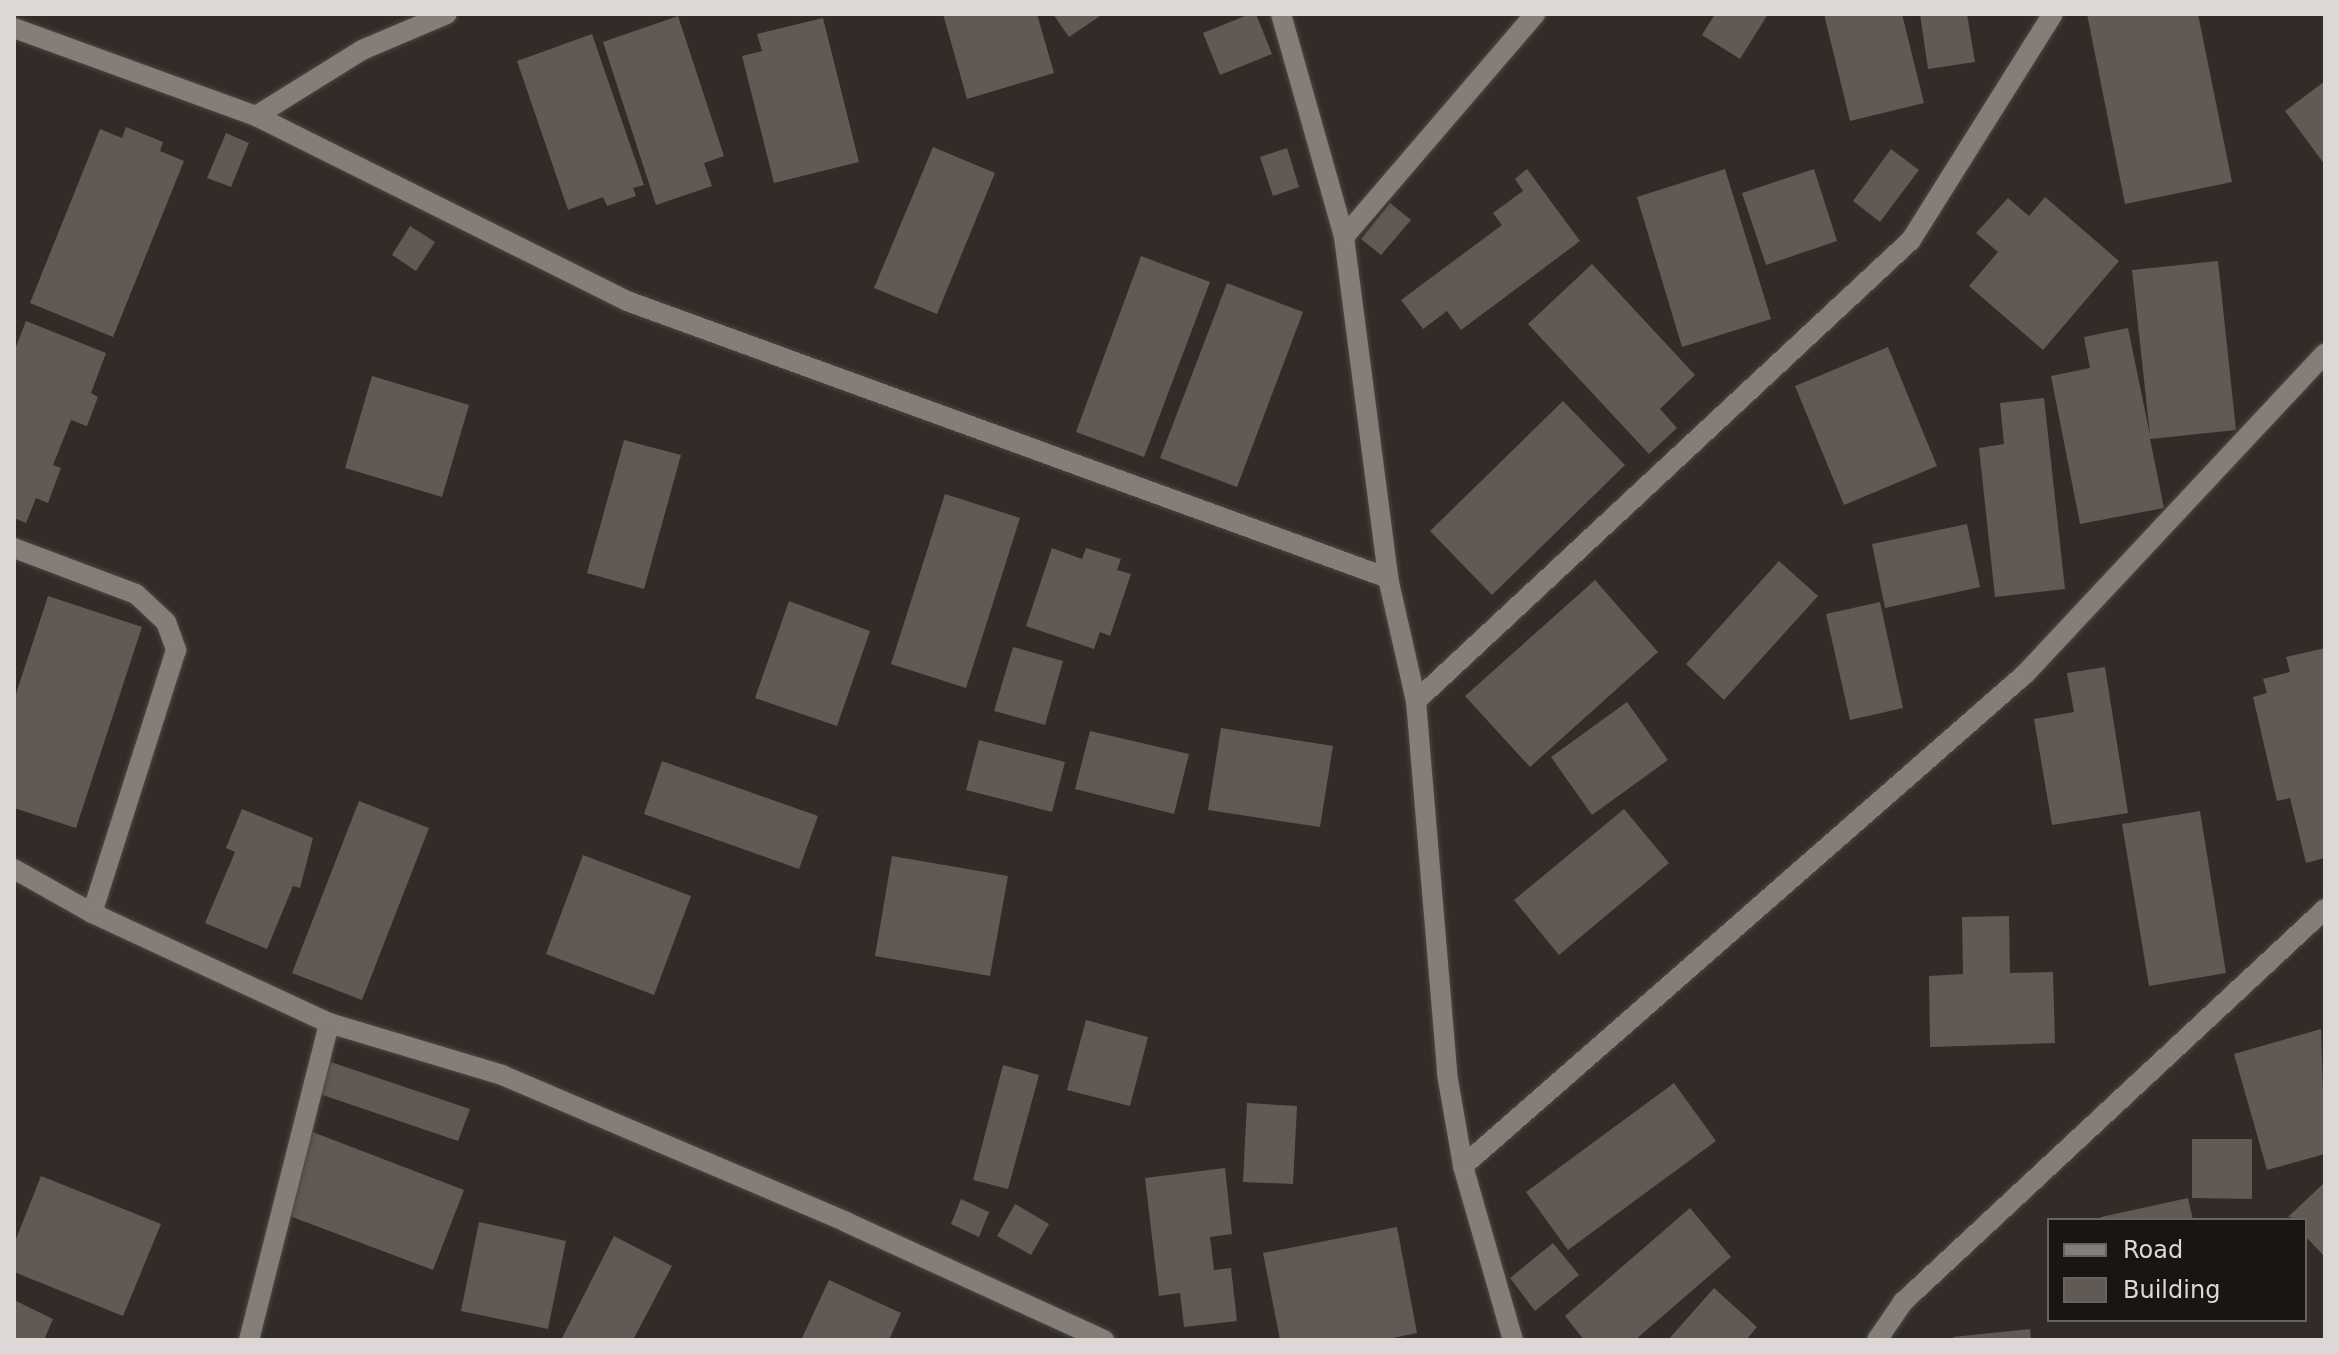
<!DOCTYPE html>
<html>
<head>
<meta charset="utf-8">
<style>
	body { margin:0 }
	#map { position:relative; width:2339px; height:1354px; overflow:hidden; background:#332b27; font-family:"DejaVu Sans",sans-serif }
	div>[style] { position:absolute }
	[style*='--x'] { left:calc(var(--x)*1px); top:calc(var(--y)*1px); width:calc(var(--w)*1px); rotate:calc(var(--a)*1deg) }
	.building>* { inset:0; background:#615954 }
	.roads { filter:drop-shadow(0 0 2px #4c4743) drop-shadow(0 0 2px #4c4743) }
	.minor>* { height:20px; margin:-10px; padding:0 10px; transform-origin:10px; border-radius:10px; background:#857d77 }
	span { translate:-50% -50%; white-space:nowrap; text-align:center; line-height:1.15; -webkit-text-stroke:7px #181512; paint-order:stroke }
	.frame { position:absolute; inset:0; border:16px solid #dcd8d5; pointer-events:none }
	.legend { position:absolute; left:2047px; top:1218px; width:260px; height:104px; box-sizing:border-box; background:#181512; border:2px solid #666360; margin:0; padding:10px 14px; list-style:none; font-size:24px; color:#dcd8d5 }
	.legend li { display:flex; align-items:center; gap:16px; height:40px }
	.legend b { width:40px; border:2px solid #666360 }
</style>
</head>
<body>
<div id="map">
	<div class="building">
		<i style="clip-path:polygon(943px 14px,1037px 14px,1054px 73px,967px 99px)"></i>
		<i style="clip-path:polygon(1053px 14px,1103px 14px,1069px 37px)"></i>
		<i style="clip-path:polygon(1250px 14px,1256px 14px,1272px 54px,1220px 75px,1203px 33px)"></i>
		<i style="clip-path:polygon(1715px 14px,1768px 14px,1740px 59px,1702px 35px)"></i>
		<i style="clip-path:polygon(1824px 14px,1902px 14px,1924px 103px,1850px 121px)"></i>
		<i style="clip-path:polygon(1920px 14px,1967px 14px,1975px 62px,1928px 69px)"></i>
		<i style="clip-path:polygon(2087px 14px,2198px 14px,2232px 182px,2125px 204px)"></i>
		<i style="clip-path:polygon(678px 16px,724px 156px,704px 163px,712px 186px,656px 205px,603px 42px)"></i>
		<i style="clip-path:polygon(823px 18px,859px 162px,774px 183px,742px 56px,762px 51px,757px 34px)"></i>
		<i style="clip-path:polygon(592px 34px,644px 185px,633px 188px,636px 196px,607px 206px,603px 197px,568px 210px,517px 61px)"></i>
		<i style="clip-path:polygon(2325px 81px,2325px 165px,2285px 111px)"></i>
		<i style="clip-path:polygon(126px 127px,163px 142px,160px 151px,184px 161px,113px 337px,30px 303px,100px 129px,122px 138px)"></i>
		<i style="clip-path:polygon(226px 133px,249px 143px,231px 187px,207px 178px)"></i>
		<i style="clip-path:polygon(933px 147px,995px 173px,937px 314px,874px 288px)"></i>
		<i style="clip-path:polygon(1287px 148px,1299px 187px,1273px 196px,1260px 157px)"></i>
		<i style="clip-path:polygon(1891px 149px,1919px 170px,1880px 222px,1853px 201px)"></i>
		<i style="clip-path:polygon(1527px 169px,1580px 241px,1461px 330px,1447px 311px,1423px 329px,1401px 300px,1502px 225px,1493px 213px,1523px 191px,1515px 179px)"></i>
		<i style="clip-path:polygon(1725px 169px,1771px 319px,1682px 347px,1637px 197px)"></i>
		<i style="clip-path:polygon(1814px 169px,1837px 241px,1766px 265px,1742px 193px)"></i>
		<i style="clip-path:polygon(2045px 197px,2119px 261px,2043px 350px,1969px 286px,1998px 252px,1976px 233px,2008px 198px,2029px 216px)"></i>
		<i style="clip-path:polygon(1390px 203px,1411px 220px,1381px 255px,1361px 239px)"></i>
		<i style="clip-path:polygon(410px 226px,435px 242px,416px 271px,392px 255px)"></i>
		<i style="clip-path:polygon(1141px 256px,1210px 282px,1144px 457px,1076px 432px)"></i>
		<i style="clip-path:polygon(2218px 261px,2236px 430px,2150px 439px,2164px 508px,2080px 524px,2051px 376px,2090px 368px,2084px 337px,2128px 328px,2150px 435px,2132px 270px)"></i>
		<i style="clip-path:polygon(1592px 264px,1695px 375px,1660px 409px,1677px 428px,1649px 454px,1528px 324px)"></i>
		<i style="clip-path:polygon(1227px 283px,1303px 312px,1237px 487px,1160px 458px)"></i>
		<i style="clip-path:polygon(26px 321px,106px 353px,91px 393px,98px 397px,87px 426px,71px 420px,53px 465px,61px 468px,48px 503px,36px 498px,26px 523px,14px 518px,14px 352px)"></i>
		<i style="clip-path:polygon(1888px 347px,1937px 466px,1844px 505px,1795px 386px)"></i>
		<i style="clip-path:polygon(372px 376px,469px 405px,442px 497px,345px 468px)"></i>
		<i style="clip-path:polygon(2044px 398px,2065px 589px,1995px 597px,1979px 448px,2004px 444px,2000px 403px)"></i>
		<i style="clip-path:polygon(1563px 401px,1625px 465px,1492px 595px,1430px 531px)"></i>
		<i style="clip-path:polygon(624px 440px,681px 455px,644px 589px,587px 573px)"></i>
		<i style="clip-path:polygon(945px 494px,1020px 518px,966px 688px,891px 664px)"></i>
		<i style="clip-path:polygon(1967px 524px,1980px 587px,1885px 608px,1872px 544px)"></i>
		<i style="clip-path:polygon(1052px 548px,1082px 559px,1086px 548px,1121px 559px,1117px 570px,1131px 574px,1110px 636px,1100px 632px,1094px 649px,1026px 626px)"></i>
		<i style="clip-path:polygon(1779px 561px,1818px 596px,1724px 700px,1686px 664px)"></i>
		<i style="clip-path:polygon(1595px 580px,1658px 652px,1530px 767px,1465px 696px)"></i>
		<i style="clip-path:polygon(48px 596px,142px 627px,76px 828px,14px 808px,14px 700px)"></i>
		<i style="clip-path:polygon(789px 601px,870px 631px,837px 726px,755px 698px)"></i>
		<i style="clip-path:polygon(1880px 602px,1903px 708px,1850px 720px,1826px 614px)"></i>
		<i style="clip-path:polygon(1013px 647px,1063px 661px,1045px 725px,994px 711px)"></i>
		<i style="clip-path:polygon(2325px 648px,2325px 858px,2306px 863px,2290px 798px,2277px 801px,2253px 697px,2267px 693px,2263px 679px,2290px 672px,2286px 657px)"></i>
		<i style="clip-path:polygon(2105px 667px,2128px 813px,2052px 825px,2034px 719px,2074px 712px,2067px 673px)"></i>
		<i style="clip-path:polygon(1627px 702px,1668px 760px,1592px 815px,1551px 757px)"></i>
		<i style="clip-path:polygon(1221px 728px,1333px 746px,1320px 827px,1208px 810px)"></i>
		<i style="clip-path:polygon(1090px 731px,1189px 754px,1174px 814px,1075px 789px)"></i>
		<i style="clip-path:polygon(979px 740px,1065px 762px,1052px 812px,966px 790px)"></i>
		<i style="clip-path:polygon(662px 761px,818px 816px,799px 869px,644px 814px)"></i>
		<i style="clip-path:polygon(359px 801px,429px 828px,362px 1000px,292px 973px)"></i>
		<i style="clip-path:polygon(242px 809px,313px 838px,300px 888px,293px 886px,267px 949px,205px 923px,235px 852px,226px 848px)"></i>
		<i style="clip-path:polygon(1624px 809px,1669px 863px,1559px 955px,1514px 900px)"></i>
		<i style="clip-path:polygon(2200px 811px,2226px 973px,2149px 986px,2122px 824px)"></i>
		<i style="clip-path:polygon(583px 855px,691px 896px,654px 995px,546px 954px)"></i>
		<i style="clip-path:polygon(892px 856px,1008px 876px,990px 976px,875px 956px)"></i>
		<i style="clip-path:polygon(2009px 916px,2010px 973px,2053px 972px,2055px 1043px,1930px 1047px,1929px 976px,1963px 974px,1962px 917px)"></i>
		<i style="clip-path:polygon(1086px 1020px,1148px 1037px,1130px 1106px,1067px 1090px)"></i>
		<i style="clip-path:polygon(2321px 1029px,2325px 1154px,2267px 1170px,2234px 1054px)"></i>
		<i style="clip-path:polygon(316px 1057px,470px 1109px,458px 1141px,305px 1089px)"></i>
		<i style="clip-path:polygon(1003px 1065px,1039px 1075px,1008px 1189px,973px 1180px)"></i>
		<i style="clip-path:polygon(1674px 1083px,1716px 1141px,1568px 1250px,1526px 1192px)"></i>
		<i style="clip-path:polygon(1247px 1103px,1297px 1106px,1293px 1184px,1243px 1182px)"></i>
		<i style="clip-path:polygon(310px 1131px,464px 1190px,433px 1270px,279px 1212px)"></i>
		<i style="clip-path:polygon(2192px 1139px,2252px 1139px,2252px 1199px,2192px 1198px)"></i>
		<i style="clip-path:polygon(1225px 1168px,1232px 1234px,1210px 1237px,1214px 1270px,1231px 1268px,1237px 1321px,1184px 1327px,1180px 1293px,1159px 1296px,1145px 1178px)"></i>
		<i style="clip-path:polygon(41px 1176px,161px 1224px,123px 1316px,14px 1272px,14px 1244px)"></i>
		<i style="clip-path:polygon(2325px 1182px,2325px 1257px,2305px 1236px,2305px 1220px,2288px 1217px)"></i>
		<i style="clip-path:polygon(2188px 1198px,2193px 1220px,2102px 1220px,2101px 1217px)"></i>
		<i style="clip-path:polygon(961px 1199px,989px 1212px,979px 1237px,951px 1224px)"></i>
		<i style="clip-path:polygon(1015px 1204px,1049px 1224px,1031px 1255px,997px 1236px)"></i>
		<i style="clip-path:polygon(1690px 1208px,1731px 1257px,1635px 1340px,1584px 1340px,1565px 1316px)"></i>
		<i style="clip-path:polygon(479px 1222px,566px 1241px,548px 1329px,461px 1311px)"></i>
		<i style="clip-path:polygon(1397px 1227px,1417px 1333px,1383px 1340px,1280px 1340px,1263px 1253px)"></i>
		<i style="clip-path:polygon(614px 1236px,672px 1266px,633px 1340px,561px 1340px)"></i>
		<i style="clip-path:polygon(1553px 1243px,1579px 1275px,1535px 1311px,1510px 1278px)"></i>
		<i style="clip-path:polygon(829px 1280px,901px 1313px,889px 1340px,801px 1340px)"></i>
		<i style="clip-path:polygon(1714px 1288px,1757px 1327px,1746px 1340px,1668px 1340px)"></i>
		<i style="clip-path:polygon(14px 1300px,53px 1319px,44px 1340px,14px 1340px)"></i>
		<i style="clip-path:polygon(2030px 1329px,2031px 1340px,1954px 1340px,1953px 1337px)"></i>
	</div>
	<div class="roads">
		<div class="minor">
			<i style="--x:1281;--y:14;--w:232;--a:74.2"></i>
			<i style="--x:1344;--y:237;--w:344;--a:82.6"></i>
			<i style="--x:1388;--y:578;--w:126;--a:77.2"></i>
			<i style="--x:1416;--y:701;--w:374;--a:85.2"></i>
			<i style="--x:1447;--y:1074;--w:93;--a:80.1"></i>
			<i style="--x:1463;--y:1166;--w:181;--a:74"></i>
			<i style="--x:14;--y:28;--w:258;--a:20"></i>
			<i style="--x:256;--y:116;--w:415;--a:26.5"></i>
			<i style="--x:627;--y:301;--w:810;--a:20"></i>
			<i style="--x:256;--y:116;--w:125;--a:-31.9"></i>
			<i style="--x:362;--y:50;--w:92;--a:-23"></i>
			<i style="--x:1344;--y:237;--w:294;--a:-49.4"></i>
			<i style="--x:14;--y:548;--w:130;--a:20.7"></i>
			<i style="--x:136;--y:594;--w:41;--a:43"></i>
			<i style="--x:166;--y:622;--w:30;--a:70"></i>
			<i style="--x:176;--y:650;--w:276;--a:107.7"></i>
			<i style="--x:1416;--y:701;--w:676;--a:-42.96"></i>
			<i style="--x:1911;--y:240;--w:267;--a:-57.9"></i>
			<i style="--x:14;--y:869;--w:90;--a:29.4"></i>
			<i style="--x:92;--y:913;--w:261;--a:24.9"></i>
			<i style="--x:329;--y:1023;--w:181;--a:16.7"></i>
			<i style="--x:502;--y:1075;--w:374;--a:23.1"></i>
			<i style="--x:846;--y:1222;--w:284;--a:24.6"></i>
			<i style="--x:1463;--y:1166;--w:747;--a:-41.2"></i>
			<i style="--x:2025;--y:674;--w:439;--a:-46.9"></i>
			<i style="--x:249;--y:1340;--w:327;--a:-75.8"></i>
			<i style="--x:1877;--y:1340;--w:46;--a:-55.6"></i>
			<i style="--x:1903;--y:1302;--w:577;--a:-42.96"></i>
		</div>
	</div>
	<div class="frame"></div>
	<ul class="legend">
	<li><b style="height:10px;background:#857d77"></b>Road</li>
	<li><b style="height:22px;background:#615954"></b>Building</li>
	</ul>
</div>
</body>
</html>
